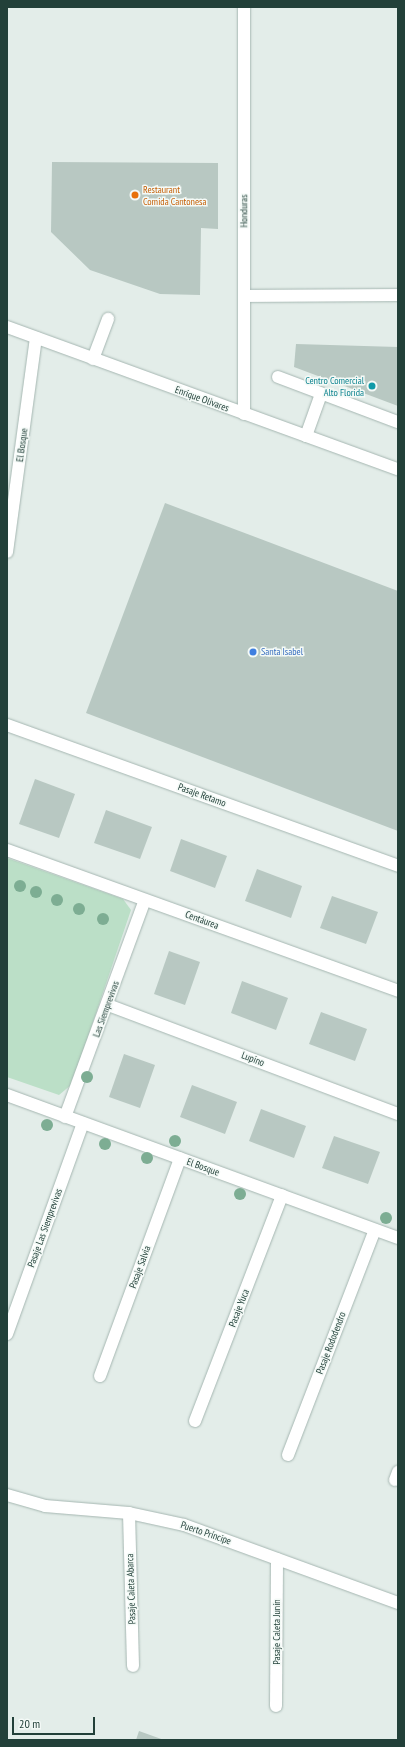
<!DOCTYPE html>
<html>
<head>
<meta charset="utf-8">
<style>
	body { margin:0 }
	#map { position:relative; width:405px; height:1747px; overflow:hidden; background:#e3ede9; font-family:"PT Sans Narrow",sans-serif }
	div>[style] { position:absolute }
	[style*='--x'] { left:calc(var(--x)*1px); top:calc(var(--y)*1px); width:calc(var(--w)*1px); rotate:calc(var(--a)*1deg) }
	.green>* { inset:0; background:#bbdfc7 }
	.building>* { inset:0; background:#b8c8c2 }
	.roads { filter:drop-shadow(0 0 1px #a5b6b1) drop-shadow(0 0 1px #a5b6b1) }
	.service>* { height:12px; margin:-6px; padding:0 6px; transform-origin:6px; border-radius:6px; background:#fff }
	.minor>* { height:12px; margin:-6px; padding:0 6px; transform-origin:6px; border-radius:6px; background:#fff }
	.secondary>* { height:12px; margin:-6px; padding:0 6px; transform-origin:6px; border-radius:6px; background:#fff }
	.trees>* { width:12px; height:12px; margin:-6px; border-radius:50%; background:#7dad93 }
	.dots>* { width:11px; height:11px; translate:-50% -50%; box-sizing:border-box; border:2px solid #f4faf7; border-radius:50% }
	span { translate:-50% -50%; white-space:nowrap; text-align:center; line-height:1.15; -webkit-text-stroke:3px #f4faf7; paint-order:stroke }
	.food-label { font-size:10px; color:#c56008 }
	.left { translate:0 -50%; text-align:left }
	.street-label { font-size:10px; color:#224039 }
	.culture-label { font-size:10px; color:#0d838f }
	.right { translate:-100% -50%; text-align:right }
	.shop-label { font-size:10px; color:#366cbe }
	.frame { position:absolute; inset:0; border:8px solid #224039; pointer-events:none }
	.scale { position:absolute; left:12px; top:1717px; width:83px; height:18px; box-sizing:border-box; border:2px solid #224039; border-top:0; padding-left:5px; font-size:12px; line-height:14px; white-space:nowrap; color:#224039; -webkit-text-stroke:3px #f4faf7; paint-order:stroke }
</style>
</head>
<body>
<div id="map">
	<div class="green">
		<i style="clip-path:polygon(7px 858px,123px 899px,131px 910px,74px 1078px,71px 1085px,59px 1095px,7px 1077px)"></i>
	</div>
	<div class="building">
		<i style="clip-path:polygon(52px 162px,218px 163px,218px 229px,201px 228px,200px 295px,160px 294px,90px 270px,51px 232px)"></i>
		<i style="clip-path:polygon(296px 344px,398px 347px,398px 406px,294px 367px)"></i>
		<i style="clip-path:polygon(165px 503px,398px 591px,398px 831px,86px 713px)"></i>
		<i style="clip-path:polygon(35px 779px,75px 794px,59px 838px,19px 824px)"></i>
		<i style="clip-path:polygon(106px 810px,152px 827px,140px 859px,94px 843px)"></i>
		<i style="clip-path:polygon(181px 839px,227px 856px,215px 888px,170px 871px)"></i>
		<i style="clip-path:polygon(257px 869px,302px 886px,291px 918px,245px 901px)"></i>
		<i style="clip-path:polygon(332px 896px,378px 912px,366px 944px,320px 928px)"></i>
		<i style="clip-path:polygon(169px 951px,200px 962px,185px 1005px,154px 994px)"></i>
		<i style="clip-path:polygon(242px 981px,288px 998px,276px 1030px,231px 1013px)"></i>
		<i style="clip-path:polygon(321px 1012px,367px 1029px,355px 1061px,309px 1044px)"></i>
		<i style="clip-path:polygon(124px 1054px,155px 1065px,140px 1108px,109px 1097px)"></i>
		<i style="clip-path:polygon(192px 1085px,237px 1102px,225px 1134px,180px 1117px)"></i>
		<i style="clip-path:polygon(261px 1109px,306px 1126px,294px 1158px,249px 1141px)"></i>
		<i style="clip-path:polygon(334px 1136px,380px 1152px,368px 1184px,322px 1168px)"></i>
		<i style="clip-path:polygon(139px 1731px,164px 1740px,136px 1740px)"></i>
	</div>
	<div class="roads">
		<div class="service">
			<i style="--x:244;--y:296;--w:154;--a:-0.4"></i>
			<i style="--x:93;--y:359;--w:43;--a:-69.4"></i>
			<i style="--x:278;--y:377;--w:128;--a:20.6"></i>
			<i style="--x:306;--y:436;--w:45;--a:-70.3"></i>
		</div>
		<div class="minor">
			<i style="--x:244;--y:414;--w:407;--a:-90"></i>
			<i style="--x:7;--y:552;--w:216;--a:-82.3"></i>
			<i style="--x:7;--y:725;--w:416;--a:19.8"></i>
			<i style="--x:7;--y:850;--w:416;--a:19.8"></i>
			<i style="--x:108;--y:1005;--w:310;--a:20.6"></i>
			<i style="--x:7;--y:1095;--w:416;--a:20.1"></i>
			<i style="--x:65;--y:1117;--w:231;--a:-69.8"></i>
			<i style="--x:7;--y:1334;--w:224;--a:-70.2"></i>
			<i style="--x:100;--y:1376;--w:232;--a:-69.8"></i>
			<i style="--x:195;--y:1421;--w:242;--a:-68.9"></i>
			<i style="--x:288;--y:1455;--w:241;--a:-68.9"></i>
			<i style="--x:395;--y:1480;--w:9;--a:-69"></i>
			<i style="--x:7;--y:1495;--w:40;--a:16"></i>
			<i style="--x:45;--y:1506;--w:84;--a:4.8"></i>
			<i style="--x:129;--y:1513;--w:56;--a:12.3"></i>
			<i style="--x:184;--y:1525;--w:228;--a:20"></i>
			<i style="--x:129;--y:1513;--w:153;--a:88.5"></i>
			<i style="--x:276;--y:1706;--w:147;--a:-89.6"></i>
		</div>
		<div class="secondary">
			<i style="--x:7;--y:327;--w:416;--a:20"></i>
		</div>
	</div>
	<div class="trees">
		<i style="left:20px;top:886px"></i>
		<i style="left:36px;top:892px"></i>
		<i style="left:57px;top:900px"></i>
		<i style="left:79px;top:909px"></i>
		<i style="left:103px;top:919px"></i>
		<i style="left:87px;top:1077px"></i>
		<i style="left:47px;top:1125px"></i>
		<i style="left:175px;top:1141px"></i>
		<i style="left:105px;top:1144px"></i>
		<i style="left:147px;top:1158px"></i>
		<i style="left:240px;top:1194px"></i>
		<i style="left:386px;top:1218px"></i>
	</div>
	<div class="dots">
		<i style="left:135px;top:195px;background:#e8710a"></i>
		<i style="left:372px;top:386px;background:#0f9aa8"></i>
		<i style="left:253px;top:652px;background:#3f7fe0"></i>
	</div>
	<div class="food-label">
		<span class="left" style="left:143px;top:195px">Restaurant<br>Comida Cantonesa</span>
	</div>
	<div class="street-label">
		<span style="left:244px;top:211px;rotate:-90deg">Honduras</span>
		<span style="left:202px;top:399px;rotate:20deg">Enrique Olivares</span>
		<span style="left:22px;top:445px;rotate:-82deg">El Bosque</span>
		<span style="left:202px;top:795px;rotate:20deg">Pasaje Retamo</span>
		<span style="left:202px;top:920px;rotate:20deg">Centáurea</span>
		<span style="left:106px;top:1009px;rotate:-70deg">Las Siemprevivas</span>
		<span style="left:253px;top:1059px;rotate:21deg">Lupino</span>
		<span style="left:203px;top:1167px;rotate:20deg">El Bosque</span>
		<span style="left:45px;top:1228px;rotate:-70deg">Pasaje Las Siemprevivas</span>
		<span style="left:140px;top:1267px;rotate:-70deg">Pasaje Salvia</span>
		<span style="left:239px;top:1308px;rotate:-69deg">Pasaje Yuca</span>
		<span style="left:331px;top:1343px;rotate:-69deg">Pasaje Rododendro</span>
		<span style="left:206px;top:1533px;rotate:19deg">Puerto Príncipe</span>
		<span style="left:131px;top:1589px;rotate:-92deg">Pasaje Caleta Abarca</span>
		<span style="left:277px;top:1632px;rotate:-90deg">Pasaje Caleta Junín</span>
	</div>
	<div class="culture-label">
		<span class="right" style="left:364px;top:386px">Centro Comercial<br>Alto Florida</span>
	</div>
	<div class="shop-label">
		<span class="left" style="left:261px;top:652px">Santa Isabel</span>
	</div>
	<div class="frame"></div>
	<div class="scale">20 m</div>
</div>
</body>
</html>
